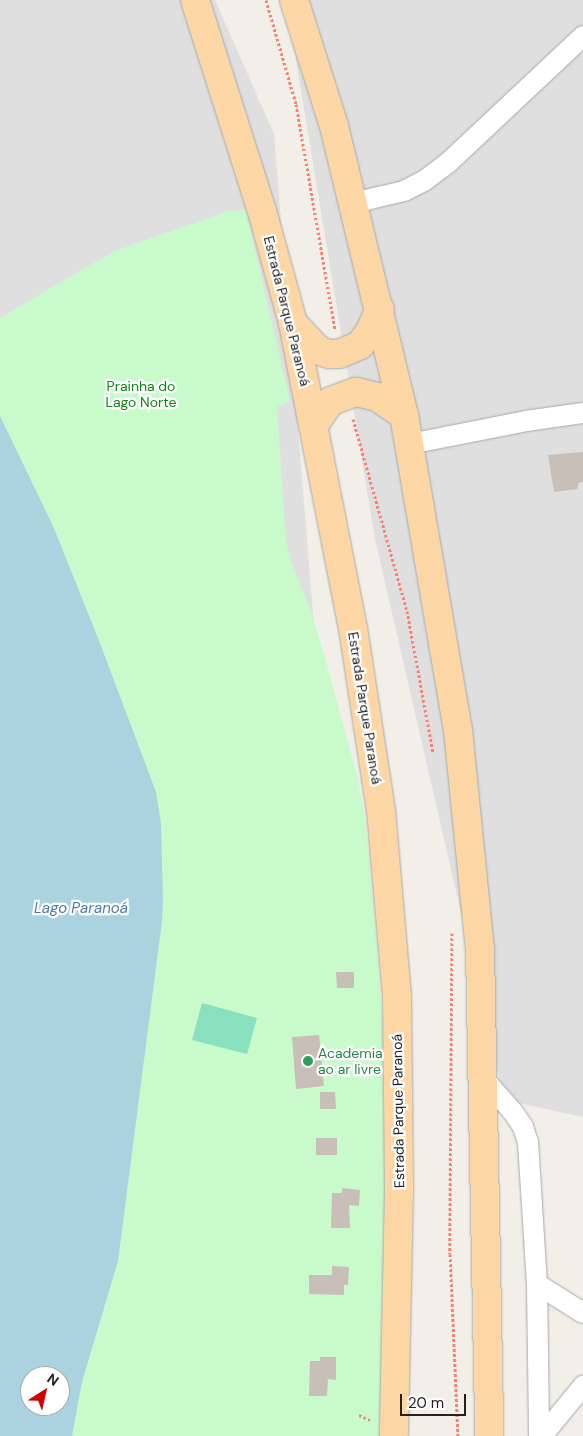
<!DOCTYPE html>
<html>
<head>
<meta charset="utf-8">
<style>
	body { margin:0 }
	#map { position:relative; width:583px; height:1436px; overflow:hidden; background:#f2efe9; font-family:"DM Sans",sans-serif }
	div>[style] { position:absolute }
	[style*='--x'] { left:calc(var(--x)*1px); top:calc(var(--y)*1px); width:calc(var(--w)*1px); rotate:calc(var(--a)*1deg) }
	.residential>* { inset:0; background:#e0dfdf }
	.park>* { inset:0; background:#c8facc }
	.pitch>* { inset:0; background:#88e0be }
	.water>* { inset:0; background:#aad3df }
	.building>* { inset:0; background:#c7bfb8 }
	.path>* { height:3px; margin-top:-1.5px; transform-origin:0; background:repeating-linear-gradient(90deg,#fa8072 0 2.5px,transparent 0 5px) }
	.roads { filter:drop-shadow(0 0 1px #a9a9a9) drop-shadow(0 0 1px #a9a9a9) }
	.minor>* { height:20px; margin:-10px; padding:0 10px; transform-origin:10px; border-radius:10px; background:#fff }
	.primary>* { height:28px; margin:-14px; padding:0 14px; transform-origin:14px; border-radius:14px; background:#fcd6a4 }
	.dots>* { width:14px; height:14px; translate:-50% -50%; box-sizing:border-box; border:2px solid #fff; border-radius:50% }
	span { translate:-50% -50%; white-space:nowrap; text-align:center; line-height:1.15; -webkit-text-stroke:4.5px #fff; paint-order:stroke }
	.street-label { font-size:14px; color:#222 }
	.park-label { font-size:14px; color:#0c8416 }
	.leisure-label { font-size:14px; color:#27864d }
	.left { translate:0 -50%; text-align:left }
	.water-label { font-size:15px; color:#4a7aab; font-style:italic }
	.north { position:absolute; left:20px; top:1366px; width:50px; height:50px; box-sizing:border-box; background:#fff; border:1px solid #a7a7a7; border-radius:50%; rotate:35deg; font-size:14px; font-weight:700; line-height:20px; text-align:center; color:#222 }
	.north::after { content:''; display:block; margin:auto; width:18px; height:22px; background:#d40000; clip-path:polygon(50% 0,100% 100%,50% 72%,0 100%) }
	.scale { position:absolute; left:400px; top:1394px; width:66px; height:22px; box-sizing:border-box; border:2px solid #222; border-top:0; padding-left:6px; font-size:15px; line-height:18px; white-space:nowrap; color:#222; -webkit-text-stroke:4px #fff; paint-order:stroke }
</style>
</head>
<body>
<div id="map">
	<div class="residential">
		<i style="clip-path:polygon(0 0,215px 0,274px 134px,380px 1436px,72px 1436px,82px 1382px,118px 1261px,162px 921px,98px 638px,53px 526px,0 416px)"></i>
		<i style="clip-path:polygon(286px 0,583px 0,583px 1117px,504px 1100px,375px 539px)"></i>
	</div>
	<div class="park">
		<i style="clip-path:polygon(246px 210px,290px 402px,277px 406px,286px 542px,291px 562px,311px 611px,324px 654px,358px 779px,365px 818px,376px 930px,387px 1088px,380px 1436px,72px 1436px,82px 1382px,118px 1261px,162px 921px,98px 638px,53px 526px,0 416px,0 318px,114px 251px,228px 211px)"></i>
	</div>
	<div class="pitch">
		<i style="clip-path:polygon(202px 1003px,257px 1018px,247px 1054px,192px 1040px)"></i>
	</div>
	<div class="water">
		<i style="clip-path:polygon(evenodd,0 416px,53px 526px,98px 638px,156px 792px,161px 823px,163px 901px,162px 921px,118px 1261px,82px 1382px,72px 1436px,0 1436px,0 416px,30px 1376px,60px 1376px,60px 1406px,30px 1406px,30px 1376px)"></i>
	</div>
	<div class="building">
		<i style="clip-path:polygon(583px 452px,583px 482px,578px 483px,578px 489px,554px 492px,548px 455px)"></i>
		<i style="clip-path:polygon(336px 972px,354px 972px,354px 988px,337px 988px)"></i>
		<i style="clip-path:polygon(319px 1035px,324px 1086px,296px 1089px,292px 1037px)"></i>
		<i style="clip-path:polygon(320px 1092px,335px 1092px,336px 1109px,320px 1109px)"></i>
		<i style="clip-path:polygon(316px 1138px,337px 1138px,337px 1155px,316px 1155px)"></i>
		<i style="clip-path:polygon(342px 1188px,360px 1190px,359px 1206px,349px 1205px,350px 1228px,331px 1228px,332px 1193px,342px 1193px)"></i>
		<i style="clip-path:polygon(332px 1266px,349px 1267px,348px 1285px,344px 1285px,344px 1295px,309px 1294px,309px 1275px,332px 1275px)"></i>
		<i style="clip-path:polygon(320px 1357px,336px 1357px,336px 1380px,328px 1379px,327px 1396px,309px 1396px,310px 1361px,320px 1361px)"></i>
	</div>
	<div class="path">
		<i style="--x:266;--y:0;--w:108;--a:73.9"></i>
		<i style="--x:296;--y:104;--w:228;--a:80.2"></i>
		<i style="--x:353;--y:419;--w:199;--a:74.3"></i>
		<i style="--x:407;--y:611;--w:143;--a:79.6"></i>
		<i style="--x:452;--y:933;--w:321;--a:90.4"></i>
		<i style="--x:450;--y:1254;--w:182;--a:87.5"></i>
		<i style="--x:359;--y:1415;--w:12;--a:24"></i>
	</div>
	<div class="roads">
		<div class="minor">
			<i style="--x:353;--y:203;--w:52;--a:-13.2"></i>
			<i style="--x:404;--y:191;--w:22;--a:-27"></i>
			<i style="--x:424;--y:181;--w:31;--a:-37"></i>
			<i style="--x:449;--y:162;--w:184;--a:-43.2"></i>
			<i style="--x:410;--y:444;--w:118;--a:-11.2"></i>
			<i style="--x:526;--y:421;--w:58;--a:-8"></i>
			<i style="--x:483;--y:1078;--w:45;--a:48.6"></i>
			<i style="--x:513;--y:1112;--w:18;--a:56"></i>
			<i style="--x:523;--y:1127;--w:16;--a:72"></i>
			<i style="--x:528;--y:1142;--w:142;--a:86.4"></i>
			<i style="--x:537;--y:1284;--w:54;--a:32.2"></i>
			<i style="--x:537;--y:1284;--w:152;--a:89.2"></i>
			<i style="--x:542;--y:1436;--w:65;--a:-50.6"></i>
		</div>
		<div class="primary">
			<i style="--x:195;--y:0;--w:221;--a:72.4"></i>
			<i style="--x:262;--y:211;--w:116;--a:74.5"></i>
			<i style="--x:293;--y:323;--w:311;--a:78.9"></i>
			<i style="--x:353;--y:628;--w:184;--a:81.3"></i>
			<i style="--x:381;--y:810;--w:188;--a:85.1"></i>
			<i style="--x:397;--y:997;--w:193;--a:89.4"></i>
			<i style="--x:399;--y:1190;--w:246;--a:91.2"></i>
			<i style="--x:294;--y:0;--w:132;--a:72.4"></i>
			<i style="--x:334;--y:126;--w:297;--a:76.4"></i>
			<i style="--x:404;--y:415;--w:320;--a:80.3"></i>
			<i style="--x:458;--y:730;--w:220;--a:84.3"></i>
			<i style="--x:480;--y:949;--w:487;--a:88.9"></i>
			<i style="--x:293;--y:323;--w:37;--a:47"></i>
			<i style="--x:318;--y:350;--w:12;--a:20"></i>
			<i style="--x:329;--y:354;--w:10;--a:0"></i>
			<i style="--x:339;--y:354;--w:23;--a:-23"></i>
			<i style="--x:360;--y:345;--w:17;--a:-54"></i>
			<i style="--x:370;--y:331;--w:24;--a:-66"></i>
			<i style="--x:314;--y:425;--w:29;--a:-55"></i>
			<i style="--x:331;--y:401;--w:27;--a:-20"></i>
			<i style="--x:356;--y:392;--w:22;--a:13"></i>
			<i style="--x:377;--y:397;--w:32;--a:34"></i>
		</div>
	</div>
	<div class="dots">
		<i style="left:308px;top:1061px;background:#2e9e5b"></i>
	</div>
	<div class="street-label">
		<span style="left:287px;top:311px;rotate:76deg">Estrada Parque Paranoá</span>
		<span style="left:365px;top:708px;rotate:81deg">Estrada Parque Paranoá</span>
		<span style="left:398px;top:1111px;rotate:-91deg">Estrada Parque Paranoá</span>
	</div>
	<div class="park-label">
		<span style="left:141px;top:394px">Prainha do<br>Lago Norte</span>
	</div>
	<div class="leisure-label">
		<span class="left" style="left:318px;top:1061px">Academia<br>ao ar livre</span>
	</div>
	<div class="water-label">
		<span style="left:81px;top:909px">Lago Paranoá</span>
	</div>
	<div class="north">N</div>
	<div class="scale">20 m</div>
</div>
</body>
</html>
